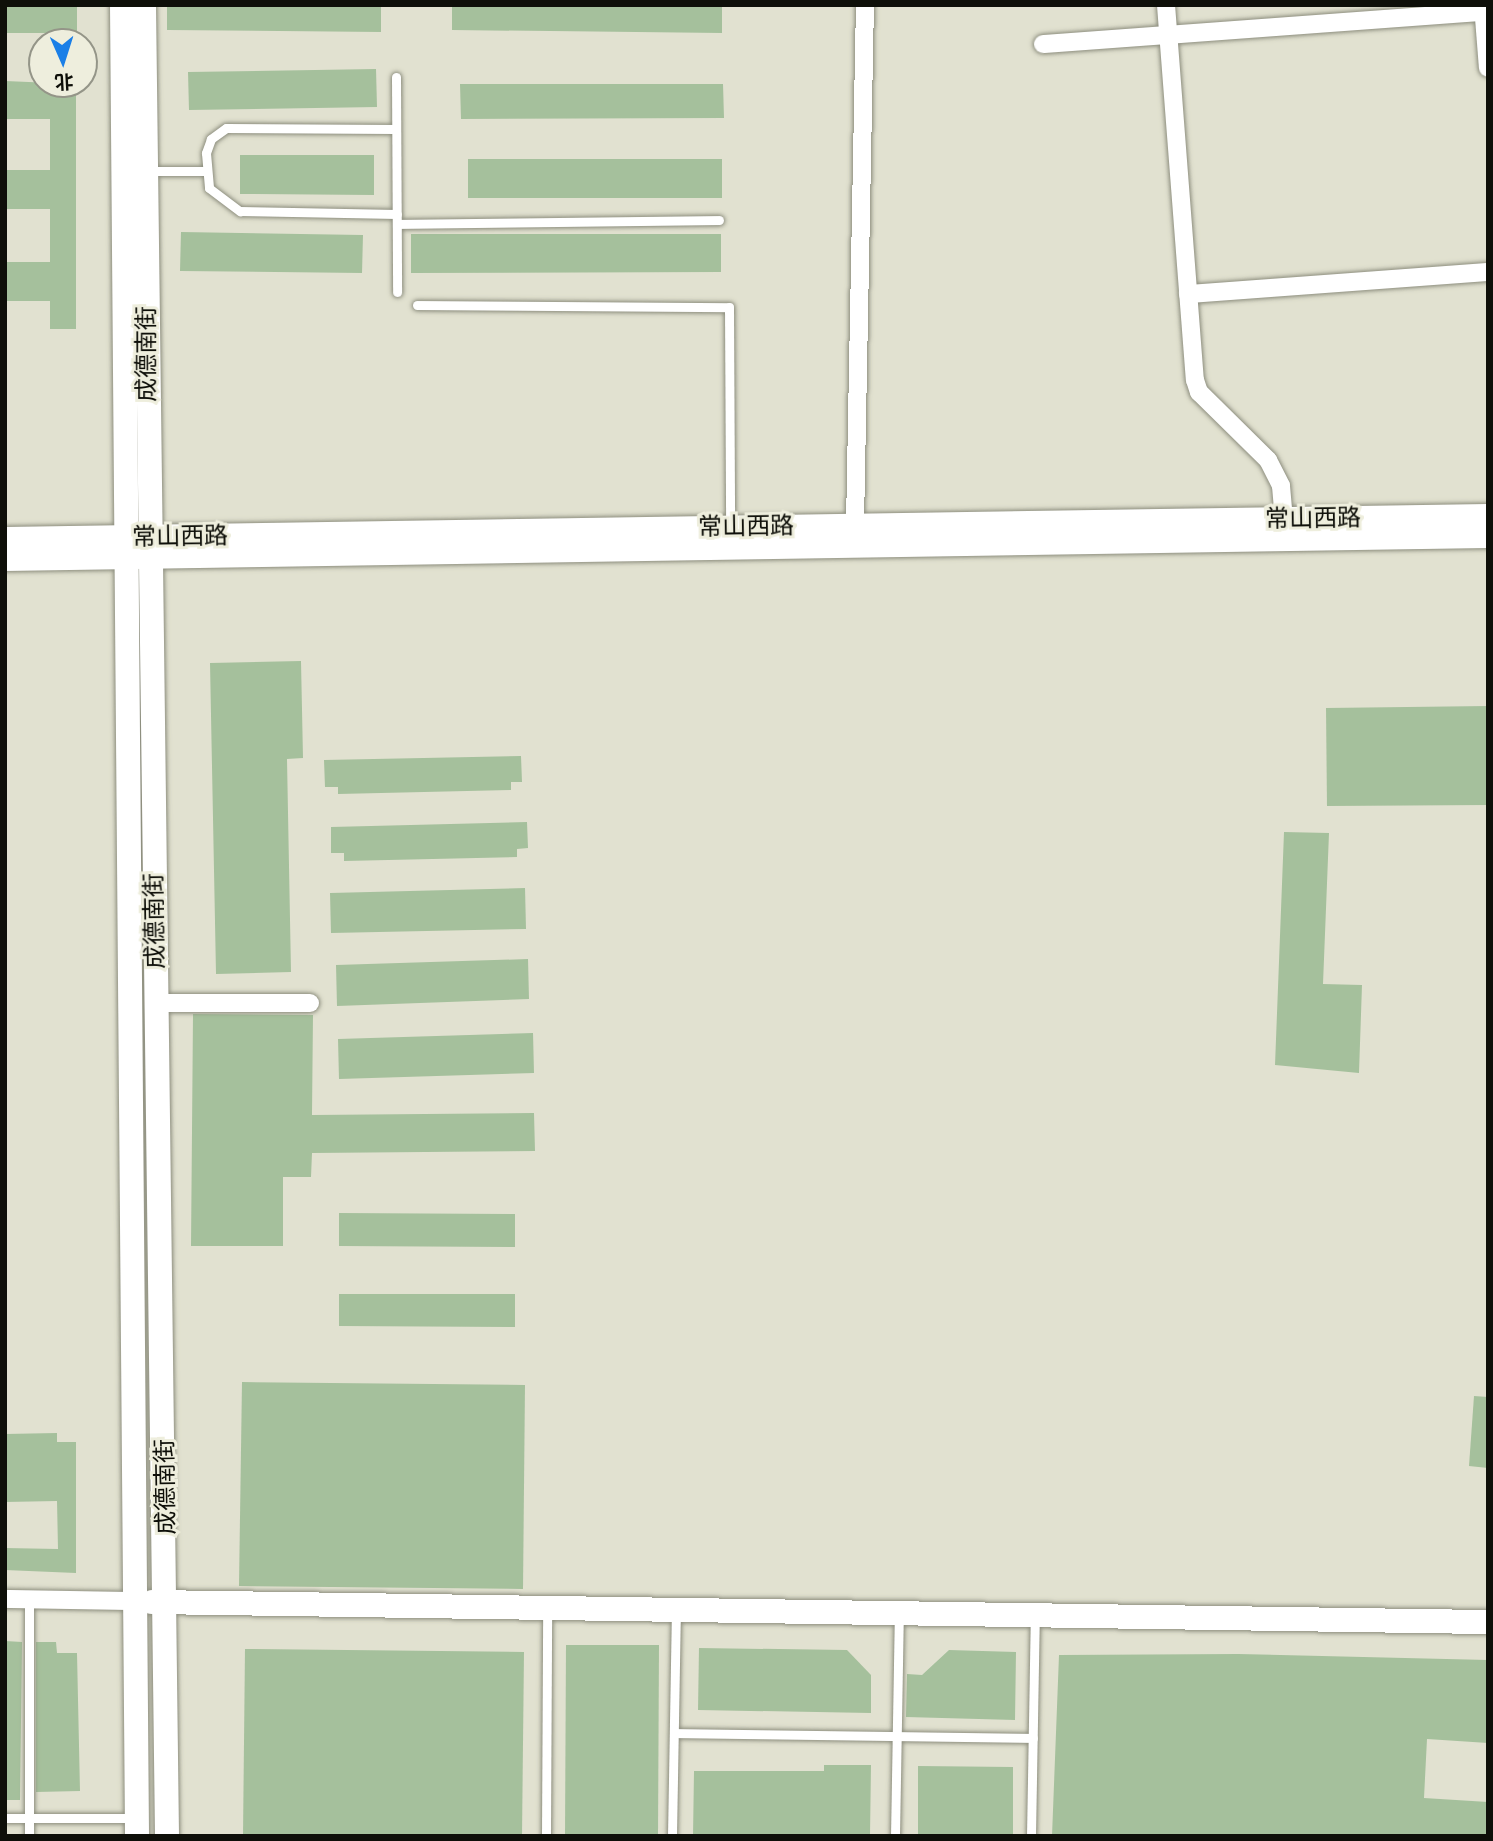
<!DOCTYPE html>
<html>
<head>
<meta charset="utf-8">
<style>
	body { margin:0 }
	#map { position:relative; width:1493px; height:1841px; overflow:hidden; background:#e1e1d0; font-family:Merriweather,"Noto Sans SC",serif }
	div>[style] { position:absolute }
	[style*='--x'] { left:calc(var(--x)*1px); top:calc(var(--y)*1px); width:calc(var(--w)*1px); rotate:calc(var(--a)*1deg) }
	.building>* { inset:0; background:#a5c09c }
	.roads { filter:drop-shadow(0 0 2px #8d8e7e) drop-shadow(0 0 2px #8d8e7e) }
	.lane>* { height:9px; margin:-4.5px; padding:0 4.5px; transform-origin:4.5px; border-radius:4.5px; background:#fff }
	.street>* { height:18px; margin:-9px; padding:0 9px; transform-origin:9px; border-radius:9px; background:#fff }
	.secondary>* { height:24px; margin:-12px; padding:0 12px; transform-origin:12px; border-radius:12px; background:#fff }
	span { translate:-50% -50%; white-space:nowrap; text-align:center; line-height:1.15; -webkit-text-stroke:6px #eed; paint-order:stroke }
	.street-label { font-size:24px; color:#0e0f09 }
	.frame { position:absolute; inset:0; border:7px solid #0e0f09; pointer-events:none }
	.north { position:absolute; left:28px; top:28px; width:70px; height:70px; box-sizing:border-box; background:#eed; border:2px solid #949588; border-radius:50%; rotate:177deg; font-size:19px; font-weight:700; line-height:28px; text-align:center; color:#0e0f09 }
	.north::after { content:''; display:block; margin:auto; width:24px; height:32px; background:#1a7fe7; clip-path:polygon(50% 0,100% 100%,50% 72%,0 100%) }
</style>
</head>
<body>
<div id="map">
	<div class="building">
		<i style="clip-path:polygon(5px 5px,77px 5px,77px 42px,51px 42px,51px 33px,5px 33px)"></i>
		<i style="clip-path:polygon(167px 5px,381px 5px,381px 32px,167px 30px)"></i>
		<i style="clip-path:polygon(452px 5px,722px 5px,722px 33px,452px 30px)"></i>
		<i style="clip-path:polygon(376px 69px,377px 107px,189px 110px,188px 72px)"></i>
		<i style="clip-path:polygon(5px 81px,76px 84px,76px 329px,50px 329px,50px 301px,5px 301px,5px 262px,50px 262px,50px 209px,5px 209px,5px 170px,50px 170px,50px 119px,5px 119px)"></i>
		<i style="clip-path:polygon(460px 84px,723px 84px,724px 118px,461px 119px)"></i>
		<i style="clip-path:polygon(240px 155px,374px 155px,374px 195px,240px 194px)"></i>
		<i style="clip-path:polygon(468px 159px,722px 159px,722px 198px,468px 198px)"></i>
		<i style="clip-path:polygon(181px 232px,363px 235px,362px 273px,180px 271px)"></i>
		<i style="clip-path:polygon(411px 234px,721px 234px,721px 272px,411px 273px)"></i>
		<i style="clip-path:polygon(301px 661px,303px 758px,287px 759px,291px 972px,216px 974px,210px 663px)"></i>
		<i style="clip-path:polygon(1488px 706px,1488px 805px,1327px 806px,1326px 708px)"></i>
		<i style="clip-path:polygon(521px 756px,522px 782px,511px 782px,511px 790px,338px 794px,338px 787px,325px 787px,324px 760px)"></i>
		<i style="clip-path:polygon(527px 822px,528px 848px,517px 849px,517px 857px,344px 861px,344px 853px,331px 853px,331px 827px)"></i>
		<i style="clip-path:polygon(1284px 832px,1329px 833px,1323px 984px,1362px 985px,1359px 1073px,1275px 1065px)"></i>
		<i style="clip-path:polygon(525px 888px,526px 929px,331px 933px,330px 893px)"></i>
		<i style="clip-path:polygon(528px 959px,529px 999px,337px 1006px,336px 965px)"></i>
		<i style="clip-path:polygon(193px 1014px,313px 1015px,312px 1115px,534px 1113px,535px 1151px,312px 1153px,311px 1177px,283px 1177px,283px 1246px,191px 1246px)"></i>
		<i style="clip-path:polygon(533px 1033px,534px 1073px,339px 1079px,338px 1039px)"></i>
		<i style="clip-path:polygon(339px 1213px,515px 1214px,515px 1247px,339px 1246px)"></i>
		<i style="clip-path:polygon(339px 1294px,515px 1294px,515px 1327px,339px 1326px)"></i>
		<i style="clip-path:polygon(242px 1382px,525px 1385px,523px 1589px,239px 1586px)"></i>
		<i style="clip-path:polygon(1474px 1396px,1488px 1397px,1488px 1468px,1469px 1466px)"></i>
		<i style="clip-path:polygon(57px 1433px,57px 1442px,76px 1442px,76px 1573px,5px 1570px,5px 1548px,58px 1549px,57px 1501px,5px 1502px,5px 1434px)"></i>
		<i style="clip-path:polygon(5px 1641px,22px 1642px,20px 1800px,5px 1800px)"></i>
		<i style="clip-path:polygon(36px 1642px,56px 1642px,57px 1653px,77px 1653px,80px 1791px,36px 1792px)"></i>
		<i style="clip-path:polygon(566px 1645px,659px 1645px,658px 1836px,565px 1836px)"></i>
		<i style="clip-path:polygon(699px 1648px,847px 1650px,871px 1675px,871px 1713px,698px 1710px)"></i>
		<i style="clip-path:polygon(245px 1649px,524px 1652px,522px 1836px,243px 1836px)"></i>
		<i style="clip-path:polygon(949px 1650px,1016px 1652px,1015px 1720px,906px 1717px,907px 1674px,922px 1675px)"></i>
		<i style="clip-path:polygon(1238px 1654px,1488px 1660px,1488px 1743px,1427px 1739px,1424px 1798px,1488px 1802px,1488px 1836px,1052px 1836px,1059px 1655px)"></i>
		<i style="clip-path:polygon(824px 1765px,871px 1765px,870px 1836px,693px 1836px,694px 1771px,824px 1771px)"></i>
		<i style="clip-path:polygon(918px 1766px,1013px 1767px,1013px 1836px,918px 1836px)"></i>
	</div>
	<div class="roads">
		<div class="lane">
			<i style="--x:396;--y:77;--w:215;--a:89.7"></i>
			<i style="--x:396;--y:129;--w:170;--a:-179.7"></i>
			<i style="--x:226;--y:128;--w:19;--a:144"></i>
			<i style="--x:211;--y:139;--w:15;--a:110"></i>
			<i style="--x:206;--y:153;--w:35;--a:85"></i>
			<i style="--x:209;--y:188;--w:39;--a:37"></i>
			<i style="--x:240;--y:211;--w:157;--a:1.1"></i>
			<i style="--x:148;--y:171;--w:58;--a:0"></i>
			<i style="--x:397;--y:224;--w:322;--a:-0.7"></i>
			<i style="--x:417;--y:305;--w:312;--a:0.4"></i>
			<i style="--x:729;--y:307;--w:217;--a:89.7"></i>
			<i style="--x:29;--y:1600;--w:236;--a:90"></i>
			<i style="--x:674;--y:1733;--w:359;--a:0.8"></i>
			<i style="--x:5;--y:1818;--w:130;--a:0"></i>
			<i style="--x:546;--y:1836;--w:226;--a:-89.7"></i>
			<i style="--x:672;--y:1836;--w:226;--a:-89"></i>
			<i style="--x:895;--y:1836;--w:222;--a:-89"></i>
			<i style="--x:1031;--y:1836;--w:219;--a:-89"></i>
		</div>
		<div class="street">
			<i style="--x:1166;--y:5;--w:376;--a:85.6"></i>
			<i style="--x:1195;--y:380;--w:13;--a:72"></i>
			<i style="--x:1199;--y:392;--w:97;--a:44.6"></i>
			<i style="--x:1268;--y:460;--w:29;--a:63"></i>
			<i style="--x:1281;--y:486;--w:32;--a:85"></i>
			<i style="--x:1483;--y:5;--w:63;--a:85.5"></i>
			<i style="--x:1043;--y:44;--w:446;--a:-4.2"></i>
			<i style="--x:1188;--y:294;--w:301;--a:-4.2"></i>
			<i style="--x:855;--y:524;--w:519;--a:-88.9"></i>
			<i style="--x:155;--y:1003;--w:155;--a:0"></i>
			<i style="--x:5;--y:1599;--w:130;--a:0.9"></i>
		</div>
		<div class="secondary">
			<i style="--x:122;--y:5;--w:1831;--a:89.53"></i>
			<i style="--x:144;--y:5;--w:1831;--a:89.28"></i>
			<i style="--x:5;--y:539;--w:1483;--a:-0.89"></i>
			<i style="--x:5;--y:559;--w:1483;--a:-0.89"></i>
			<i style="--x:152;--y:1602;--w:1336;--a:0.86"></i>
		</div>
	</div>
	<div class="street-label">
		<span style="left:146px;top:354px;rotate:-90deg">成德南街</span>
		<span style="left:1313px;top:518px;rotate:-1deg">常山西路</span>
		<span style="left:746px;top:526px;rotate:-1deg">常山西路</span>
		<span style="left:180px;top:536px;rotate:-1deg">常山西路</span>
		<span style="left:154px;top:921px;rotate:-91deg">成德南街</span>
		<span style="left:165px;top:1487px;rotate:-91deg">成德南街</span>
	</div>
	<div class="frame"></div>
	<div class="north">北</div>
</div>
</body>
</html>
